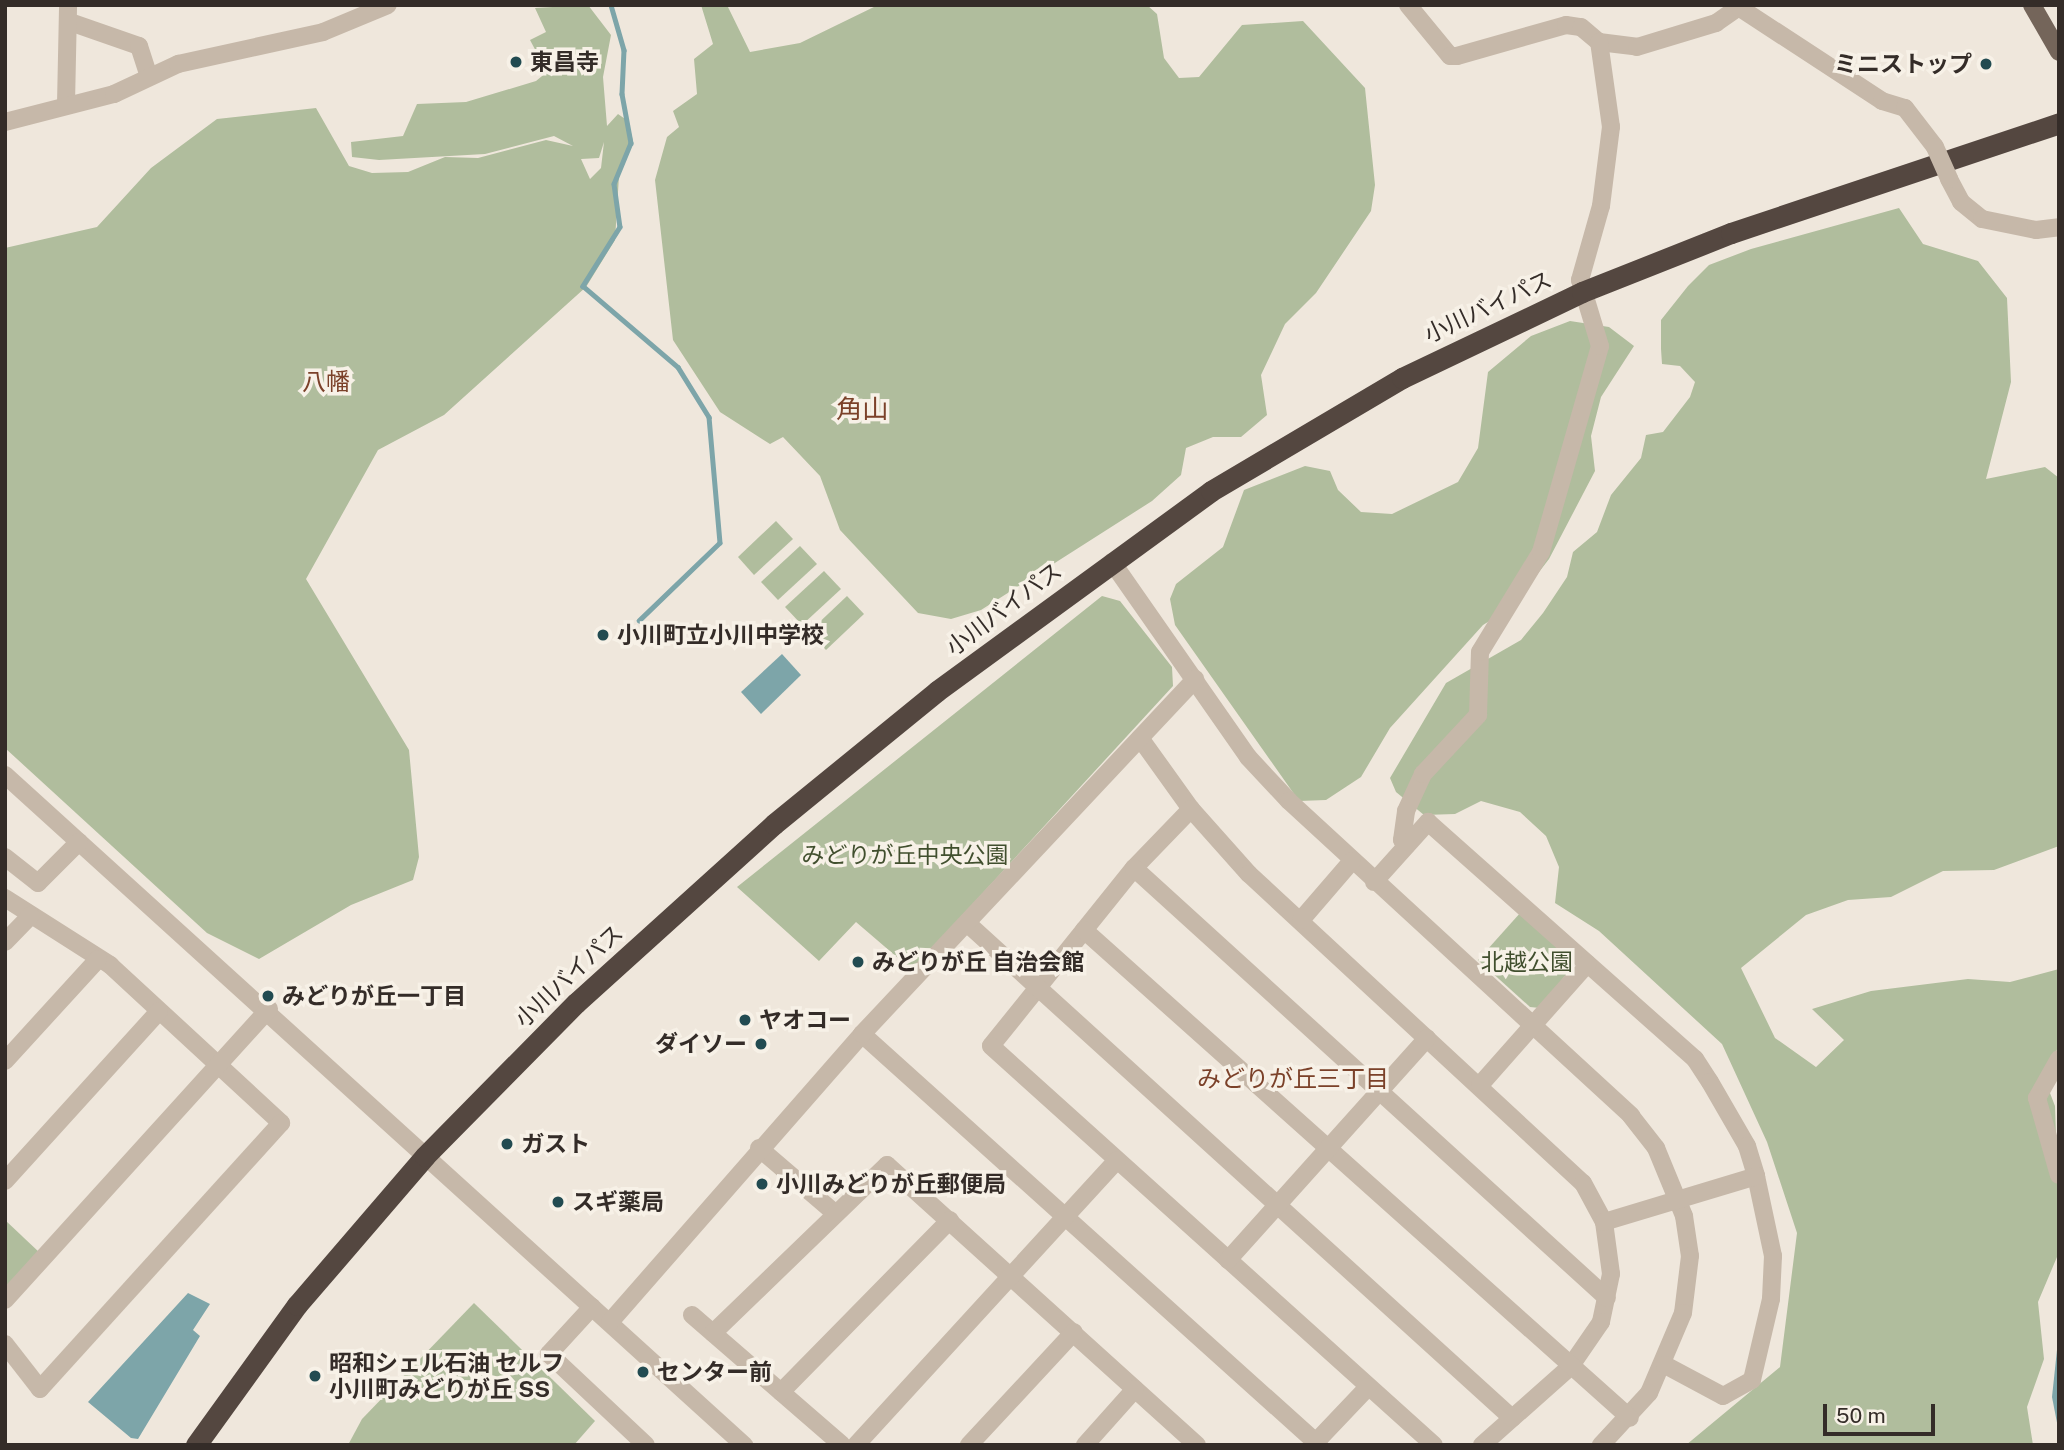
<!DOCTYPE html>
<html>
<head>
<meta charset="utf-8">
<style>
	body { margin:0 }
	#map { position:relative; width:2064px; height:1450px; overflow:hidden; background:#efe7dc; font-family:"Public Sans","Noto Sans JP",sans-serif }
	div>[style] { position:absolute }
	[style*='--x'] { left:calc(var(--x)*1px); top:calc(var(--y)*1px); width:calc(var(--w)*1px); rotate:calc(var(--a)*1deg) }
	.green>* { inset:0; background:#b0bd9d }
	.water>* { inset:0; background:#7da5a9 }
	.stream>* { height:4.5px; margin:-2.25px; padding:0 2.25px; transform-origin:2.25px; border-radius:2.25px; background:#7da5a9 }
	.minor>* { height:18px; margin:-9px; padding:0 9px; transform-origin:9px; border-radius:9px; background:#c6b8a9 }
	.major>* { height:18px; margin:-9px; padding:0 9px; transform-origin:9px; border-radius:9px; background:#74655a }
	.highway>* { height:21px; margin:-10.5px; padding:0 10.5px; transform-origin:10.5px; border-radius:10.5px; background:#544740 }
	.minor-bridge>* { height:18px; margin:-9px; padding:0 9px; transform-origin:9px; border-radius:9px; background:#c6b8a9 }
	.dots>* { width:19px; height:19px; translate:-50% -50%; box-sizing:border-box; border:4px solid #f7f1e7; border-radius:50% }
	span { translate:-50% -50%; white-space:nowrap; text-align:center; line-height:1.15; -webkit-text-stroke:7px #f7f1e7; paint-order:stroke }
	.poi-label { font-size:23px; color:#342c28; font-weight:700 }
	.left { translate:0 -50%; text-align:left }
	.right { translate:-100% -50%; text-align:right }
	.street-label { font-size:23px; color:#342c28 }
	.park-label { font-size:23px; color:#414f2e }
	.neighbourhood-label { font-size:24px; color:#7b4129 }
	.quarter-label { font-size:26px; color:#7b4129 }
	.frame { position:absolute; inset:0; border:7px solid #342c28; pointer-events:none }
	.scale { position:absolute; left:1823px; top:1404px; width:112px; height:32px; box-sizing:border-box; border:4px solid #342c28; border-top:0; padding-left:9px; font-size:21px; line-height:24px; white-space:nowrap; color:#342c28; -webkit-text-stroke:5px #f7f1e7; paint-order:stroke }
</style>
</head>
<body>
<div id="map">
	<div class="green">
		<i style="clip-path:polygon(evenodd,588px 5px,611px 35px,603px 77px,607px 126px,618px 114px,628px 121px,633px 141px,619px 176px,615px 240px,586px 287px,444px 415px,378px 450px,306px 579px,409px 750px,419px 857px,413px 880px,351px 905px,259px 959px,207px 933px,5px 748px,5px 248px,97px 227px,151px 168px,217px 119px,316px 108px,349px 166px,372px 173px,408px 172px,445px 157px,478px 158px,546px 140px,573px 146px,554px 136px,485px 154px,379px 160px,352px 157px,351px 142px,403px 136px,417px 104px,466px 102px,536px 81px,547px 72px,530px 40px,546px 32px,535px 8px,588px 5px,604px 142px,601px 168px,590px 179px,581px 159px,599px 158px,604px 142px)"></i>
		<i style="clip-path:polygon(701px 5px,727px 5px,750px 52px,800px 43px,878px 5px,1147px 5px,1157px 14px,1164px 58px,1179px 78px,1199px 77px,1242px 25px,1303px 21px,1365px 88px,1375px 185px,1371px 211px,1316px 293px,1285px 324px,1261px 375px,1267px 415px,1241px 437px,1213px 437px,1186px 448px,1181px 475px,1152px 501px,981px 610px,951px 619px,918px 613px,840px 530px,820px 476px,783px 437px,770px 444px,720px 412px,673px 340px,655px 180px,667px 137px,679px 127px,673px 111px,697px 94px,694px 59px,713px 44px)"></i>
		<i style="clip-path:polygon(1899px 208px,1923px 244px,1978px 261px,2007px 298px,2011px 382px,1986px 479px,2045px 467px,2059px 478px,2059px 846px,1994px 870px,1943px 871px,1891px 897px,1848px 900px,1806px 915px,1741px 968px,1775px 1038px,1816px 1067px,1844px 1040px,1812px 1009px,1871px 991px,1968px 979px,2010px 982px,2059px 969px,2059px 1046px,2043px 1075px,2055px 1106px,2059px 1225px,2057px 1257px,2038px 1302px,2044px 1359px,2027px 1407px,2033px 1445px,1686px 1445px,1780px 1367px,1797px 1233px,1767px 1142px,1722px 1044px,1599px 931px,1555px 903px,1559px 867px,1546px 836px,1520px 812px,1481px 801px,1455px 814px,1424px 815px,1396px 792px,1390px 778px,1446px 683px,1521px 640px,1543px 613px,1567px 577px,1573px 552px,1597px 532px,1611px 495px,1641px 458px,1646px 435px,1663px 432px,1690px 397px,1695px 382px,1680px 366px,1662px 364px,1661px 349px,1661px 320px,1688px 286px,1709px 265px,1751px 249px)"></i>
		<i style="clip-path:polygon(1570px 321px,1609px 327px,1634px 346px,1601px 397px,1591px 436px,1595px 471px,1549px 559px,1512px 607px,1483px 625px,1390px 728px,1361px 777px,1326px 800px,1299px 801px,1175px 625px,1170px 599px,1176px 584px,1223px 547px,1244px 490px,1305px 466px,1330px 471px,1338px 490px,1361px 512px,1392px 514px,1458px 482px,1478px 448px,1488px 372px,1531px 336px)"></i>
		<i style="clip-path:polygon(776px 521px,793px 539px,754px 575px,738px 557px)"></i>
		<i style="clip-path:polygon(800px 546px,817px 564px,778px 600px,761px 582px)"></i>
		<i style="clip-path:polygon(824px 571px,841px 589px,802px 625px,785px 607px)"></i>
		<i style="clip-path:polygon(847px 596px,864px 614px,826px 650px,809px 632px)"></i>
		<i style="clip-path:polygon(1102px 596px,1120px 601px,1172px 667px,1173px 686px,912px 970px,856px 922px,819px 961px,737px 887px)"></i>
		<i style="clip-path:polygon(1521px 912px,1575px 963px,1540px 1008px,1530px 1007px,1478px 960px)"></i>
		<i style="clip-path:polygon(5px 1220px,40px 1253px,5px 1291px)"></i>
		<i style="clip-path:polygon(474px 1303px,595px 1421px,574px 1445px,348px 1445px,362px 1419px)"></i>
	</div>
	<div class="water">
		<i style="clip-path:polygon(782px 654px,801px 675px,761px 714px,741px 692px)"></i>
		<i style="clip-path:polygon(188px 1293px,210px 1304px,193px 1330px,200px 1336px,138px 1439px,131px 1438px,88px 1402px)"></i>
		<i style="clip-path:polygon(2059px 1331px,2059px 1433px,2052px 1397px)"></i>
	</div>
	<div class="stream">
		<i style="--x:611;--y:5;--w:47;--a:73.9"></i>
		<i style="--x:624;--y:50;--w:44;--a:92.6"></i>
		<i style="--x:622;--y:94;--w:50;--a:79.6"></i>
		<i style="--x:631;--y:143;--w:44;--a:112.5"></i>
		<i style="--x:614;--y:184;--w:43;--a:82.1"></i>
		<i style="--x:620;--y:227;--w:70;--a:122.1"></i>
		<i style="--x:583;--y:286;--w:125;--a:40.5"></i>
		<i style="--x:678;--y:367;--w:59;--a:58.2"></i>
		<i style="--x:709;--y:417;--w:126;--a:85"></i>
		<i style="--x:720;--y:543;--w:112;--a:136.1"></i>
	</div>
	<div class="minor">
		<i style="--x:1408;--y:5;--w:66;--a:50.5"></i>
		<i style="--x:1450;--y:56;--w:7;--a:0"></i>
		<i style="--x:1457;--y:56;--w:113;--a:-15.9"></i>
		<i style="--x:1566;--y:25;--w:15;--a:8"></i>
		<i style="--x:1581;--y:27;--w:23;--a:40"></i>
		<i style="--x:1599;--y:42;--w:38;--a:7"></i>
		<i style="--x:1637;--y:47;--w:83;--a:-16.9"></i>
		<i style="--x:1716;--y:23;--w:32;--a:-35"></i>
		<i style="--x:1740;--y:8;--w:170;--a:33.2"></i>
		<i style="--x:1882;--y:101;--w:24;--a:17"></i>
		<i style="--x:1905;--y:108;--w:49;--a:52.4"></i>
		<i style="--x:70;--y:22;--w:73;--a:19.2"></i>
		<i style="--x:139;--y:46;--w:32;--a:72"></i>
		<i style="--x:66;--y:104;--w:99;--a:-88.8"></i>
		<i style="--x:5;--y:122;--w:113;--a:-14.4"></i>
		<i style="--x:114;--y:94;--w:71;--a:-25.1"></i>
		<i style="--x:178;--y:64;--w:148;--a:-12.4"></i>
		<i style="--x:323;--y:32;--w:70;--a:-22.6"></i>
		<i style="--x:1949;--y:179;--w:26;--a:62"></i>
		<i style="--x:1961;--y:202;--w:27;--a:39"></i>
		<i style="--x:1982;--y:219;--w:55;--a:11.5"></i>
		<i style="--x:2036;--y:230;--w:23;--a:-7"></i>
		<i style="--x:1112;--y:562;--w:238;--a:55.1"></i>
		<i style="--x:1248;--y:757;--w:60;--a:47"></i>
		<i style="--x:1289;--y:801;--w:465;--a:42.6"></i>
		<i style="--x:1631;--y:1116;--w:41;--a:52"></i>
		<i style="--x:1656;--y:1148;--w:74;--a:67.6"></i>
		<i style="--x:1684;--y:1216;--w:40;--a:81.5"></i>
		<i style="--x:1690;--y:1256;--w:57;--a:97"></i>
		<i style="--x:1683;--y:1313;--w:87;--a:113"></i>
		<i style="--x:1649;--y:1393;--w:71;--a:132.7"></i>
		<i style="--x:1140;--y:738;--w:87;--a:54.3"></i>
		<i style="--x:1191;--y:809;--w:87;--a:48.3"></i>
		<i style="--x:1249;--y:874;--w:455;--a:42.8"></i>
		<i style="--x:1583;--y:1183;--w:44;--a:61.7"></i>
		<i style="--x:1604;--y:1222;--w:52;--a:82.3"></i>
		<i style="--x:1611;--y:1274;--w:49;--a:101.8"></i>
		<i style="--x:1601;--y:1322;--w:55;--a:124.6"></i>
		<i style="--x:1570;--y:1367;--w:118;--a:138.4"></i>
		<i style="--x:5;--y:775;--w:998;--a:42.2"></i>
		<i style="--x:1191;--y:809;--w:82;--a:134"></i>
		<i style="--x:1134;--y:868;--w:228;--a:128.8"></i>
		<i style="--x:991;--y:1046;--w:596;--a:42.01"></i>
		<i style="--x:1407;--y:845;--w:7;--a:-135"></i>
		<i style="--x:1402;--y:840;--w:29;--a:-82"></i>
		<i style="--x:1406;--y:811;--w:41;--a:-65.3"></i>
		<i style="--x:1423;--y:774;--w:81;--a:-47"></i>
		<i style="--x:1478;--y:715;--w:63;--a:-88.2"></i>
		<i style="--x:1480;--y:652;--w:117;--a:-58.6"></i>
		<i style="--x:1541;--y:552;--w:214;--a:-74"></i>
		<i style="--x:1600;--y:346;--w:69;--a:-106.9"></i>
		<i style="--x:1580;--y:280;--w:77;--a:-74.2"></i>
		<i style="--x:1601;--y:206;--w:80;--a:-82.8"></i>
		<i style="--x:1611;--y:127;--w:86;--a:-98"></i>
		<i style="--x:5;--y:857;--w:42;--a:38.2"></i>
		<i style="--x:38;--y:883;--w:58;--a:-45"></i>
		<i style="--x:1134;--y:868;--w:639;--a:42.27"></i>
		<i style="--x:1374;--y:882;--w:81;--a:-48"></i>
		<i style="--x:1428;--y:822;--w:357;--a:41.6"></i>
		<i style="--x:1695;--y:1059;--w:27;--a:57"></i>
		<i style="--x:1710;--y:1082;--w:74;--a:60"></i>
		<i style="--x:1747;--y:1146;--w:31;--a:73"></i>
		<i style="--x:1756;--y:1176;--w:82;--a:78"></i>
		<i style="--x:1773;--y:1256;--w:43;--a:92.7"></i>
		<i style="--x:1771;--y:1299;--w:83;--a:103.2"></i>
		<i style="--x:1752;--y:1380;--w:33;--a:151"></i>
		<i style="--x:1723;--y:1396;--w:66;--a:-151.9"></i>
		<i style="--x:5;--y:898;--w:125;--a:32.5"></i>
		<i style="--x:110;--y:965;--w:233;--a:42.7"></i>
		<i style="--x:281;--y:1123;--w:359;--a:132.2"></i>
		<i style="--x:40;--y:1389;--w:57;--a:-127.9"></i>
		<i style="--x:1301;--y:920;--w:78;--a:-49.2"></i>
		<i style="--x:968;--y:924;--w:735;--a:42.24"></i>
		<i style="--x:1084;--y:930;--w:732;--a:41.79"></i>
		<i style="--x:5;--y:942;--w:37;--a:-46"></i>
		<i style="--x:862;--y:1034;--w:615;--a:41.97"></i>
		<i style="--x:2059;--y:1059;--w:45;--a:119.4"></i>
		<i style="--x:2037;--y:1098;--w:80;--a:74.1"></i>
		<i style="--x:5;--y:1061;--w:138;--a:-47.6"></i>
		<i style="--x:1480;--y:1085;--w:162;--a:-48.5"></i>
		<i style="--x:759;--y:1148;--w:101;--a:40.6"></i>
		<i style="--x:5;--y:1181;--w:229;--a:-47.8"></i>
		<i style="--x:1604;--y:1222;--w:159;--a:-16.8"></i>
		<i style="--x:1228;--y:1260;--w:298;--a:-48.1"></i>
		<i style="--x:5;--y:1300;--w:393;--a:-47.8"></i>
		<i style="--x:592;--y:1307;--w:64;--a:132.5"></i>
		<i style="--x:549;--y:1354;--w:133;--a:43.2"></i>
		<i style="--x:692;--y:1315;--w:198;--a:40.9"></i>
		<i style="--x:610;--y:1322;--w:383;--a:-48.8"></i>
		<i style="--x:862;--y:1034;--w:487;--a:-46.8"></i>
		<i style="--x:713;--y:1333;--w:242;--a:-44"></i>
		<i style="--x:887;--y:1165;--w:418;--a:42.1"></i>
		<i style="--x:781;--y:1392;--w:241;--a:-45.5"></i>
		<i style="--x:856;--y:1445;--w:386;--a:-47.5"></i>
		<i style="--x:969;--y:1445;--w:154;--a:-47.1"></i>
		<i style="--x:1085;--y:1445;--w:75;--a:-48.2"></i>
		<i style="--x:1313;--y:1445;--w:80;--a:-46.5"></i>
	</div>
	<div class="major">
		<i style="--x:2032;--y:5;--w:54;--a:60.1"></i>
	</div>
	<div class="highway">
		<i style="--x:196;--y:1445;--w:173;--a:-54.2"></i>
		<i style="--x:297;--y:1305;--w:196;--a:-49.3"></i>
		<i style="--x:425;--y:1156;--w:215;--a:-45.4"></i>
		<i style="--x:576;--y:1003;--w:267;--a:-42.1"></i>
		<i style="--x:774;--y:824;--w:210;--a:-39.2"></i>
		<i style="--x:937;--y:691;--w:339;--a:-36.1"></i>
		<i style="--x:1211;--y:491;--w:222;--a:-30.6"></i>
		<i style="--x:1402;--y:378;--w:199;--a:-25.5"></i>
		<i style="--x:1582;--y:292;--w:160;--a:-21.6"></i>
		<i style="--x:1731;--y:233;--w:346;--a:-18.5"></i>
	</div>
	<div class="minor-bridge">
		<i style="--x:1935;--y:147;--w:35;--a:66"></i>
	</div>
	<div class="dots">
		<i style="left:516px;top:62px;background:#224b51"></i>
		<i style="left:1986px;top:64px;background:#224b51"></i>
		<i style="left:603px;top:635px;background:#224b51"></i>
		<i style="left:858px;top:962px;background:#224b51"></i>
		<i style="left:268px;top:996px;background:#224b51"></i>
		<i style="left:745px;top:1020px;background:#224b51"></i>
		<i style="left:761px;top:1044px;background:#224b51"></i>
		<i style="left:507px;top:1144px;background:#224b51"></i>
		<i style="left:762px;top:1184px;background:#224b51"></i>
		<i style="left:558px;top:1202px;background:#224b51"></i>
		<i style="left:643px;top:1372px;background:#224b51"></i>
		<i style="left:315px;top:1376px;background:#224b51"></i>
	</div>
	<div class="poi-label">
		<span class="left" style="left:530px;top:62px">東昌寺</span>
		<span class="right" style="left:1972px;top:64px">ミニストップ</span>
		<span class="left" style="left:617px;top:635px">小川町立小川中学校</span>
		<span class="left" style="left:872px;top:962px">みどりが丘 自治会館</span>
		<span class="left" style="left:282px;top:996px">みどりが丘一丁目</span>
		<span class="left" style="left:759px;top:1020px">ヤオコー</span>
		<span class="right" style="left:747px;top:1044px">ダイソー</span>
		<span class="left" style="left:521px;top:1144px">ガスト</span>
		<span class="left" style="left:776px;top:1184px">小川みどりが丘郵便局</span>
		<span class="left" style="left:572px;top:1202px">スギ薬局</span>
		<span class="left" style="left:329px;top:1376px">昭和シェル石油 セルフ<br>小川町みどりが丘 SS</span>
		<span class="left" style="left:657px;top:1372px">センター前</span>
	</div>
	<div class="street-label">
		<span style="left:1488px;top:307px;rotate:-25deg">小川バイパス</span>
		<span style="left:1004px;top:609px;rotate:-37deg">小川バイパス</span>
		<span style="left:569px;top:976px;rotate:-43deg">小川バイパス</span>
	</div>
	<div class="park-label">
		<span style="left:905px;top:855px">みどりが丘中央公園</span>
		<span style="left:1527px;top:962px">北越公園</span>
	</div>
	<div class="neighbourhood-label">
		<span style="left:326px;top:382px">八幡</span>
		<span style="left:1293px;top:1079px">みどりが丘三丁目</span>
	</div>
	<div class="quarter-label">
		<span style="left:862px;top:409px">角山</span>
	</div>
	<div class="frame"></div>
	<div class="scale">50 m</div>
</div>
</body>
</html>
